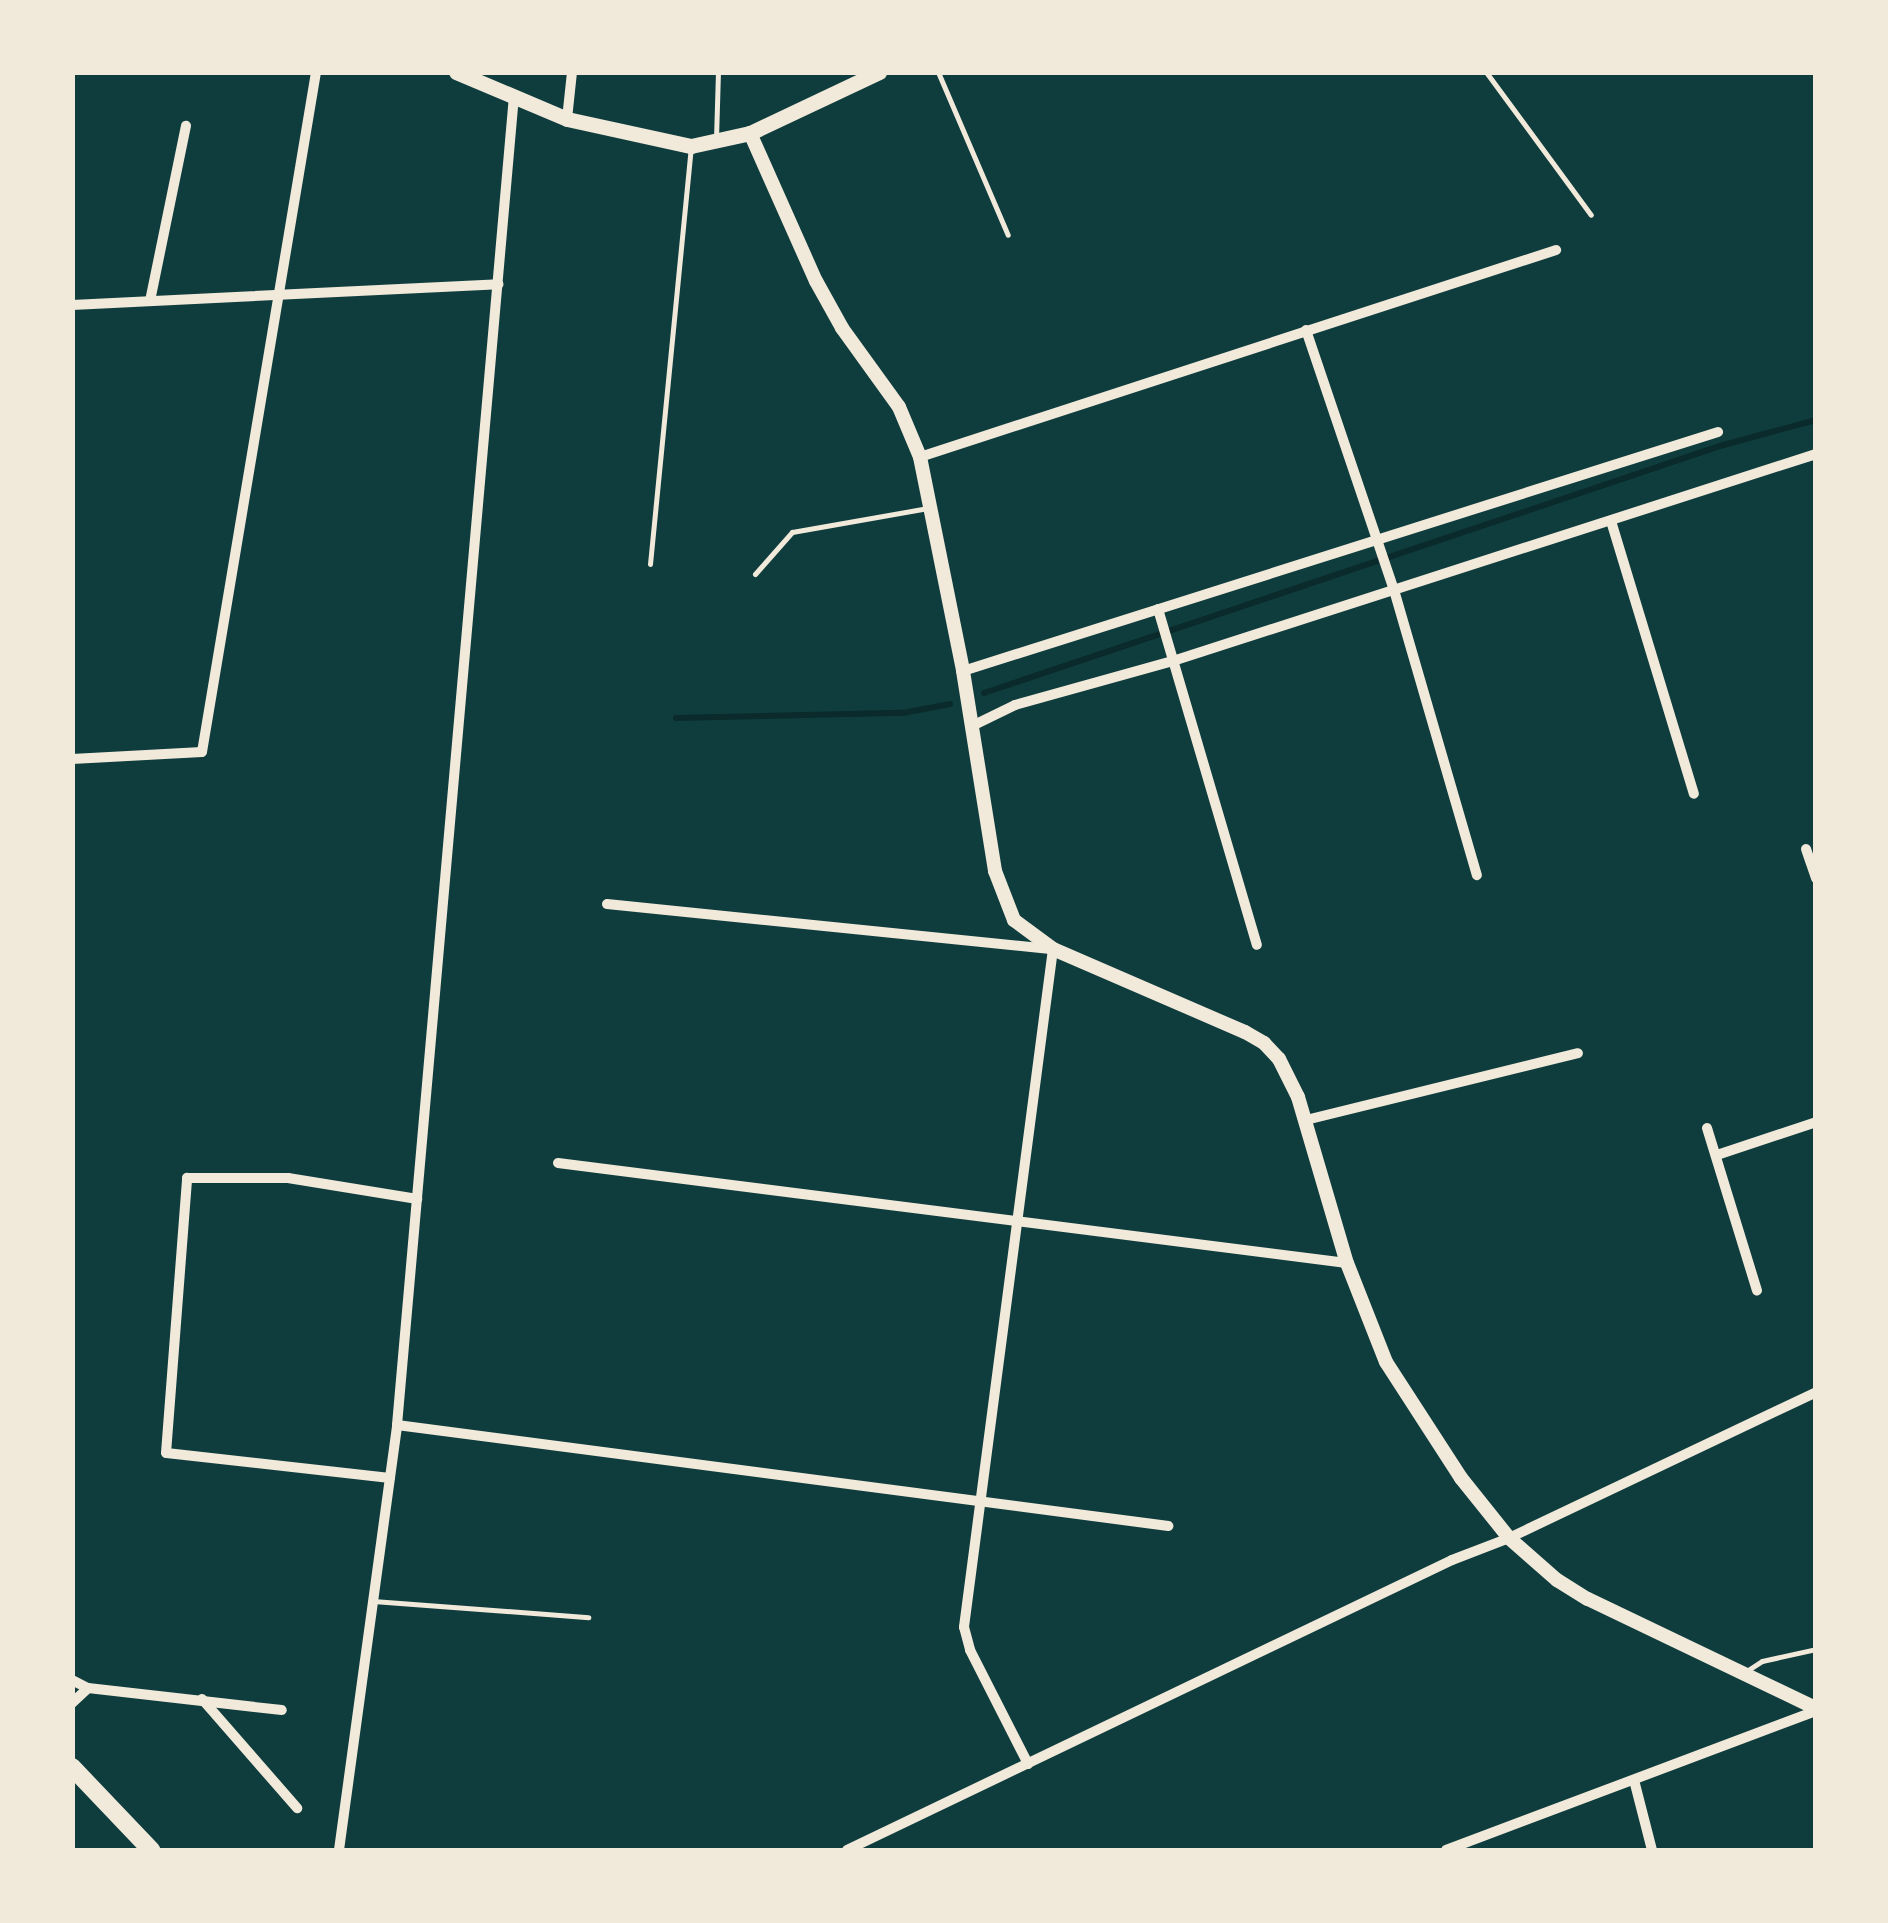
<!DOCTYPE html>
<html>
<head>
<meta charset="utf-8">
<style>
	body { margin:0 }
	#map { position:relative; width:1888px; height:1923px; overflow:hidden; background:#0f3d3e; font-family:Commissioner,sans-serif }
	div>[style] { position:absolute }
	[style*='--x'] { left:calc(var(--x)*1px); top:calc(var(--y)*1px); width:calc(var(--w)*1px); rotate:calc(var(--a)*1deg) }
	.stream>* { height:6px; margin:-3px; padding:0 3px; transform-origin:3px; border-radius:3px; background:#0a2a2b }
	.service>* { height:5px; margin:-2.5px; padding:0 2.5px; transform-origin:2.5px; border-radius:2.5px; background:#f1e9da }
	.minor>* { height:10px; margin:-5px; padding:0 5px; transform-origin:5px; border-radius:5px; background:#f1e9da }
	.tertiary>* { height:14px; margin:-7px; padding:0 7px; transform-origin:7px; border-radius:7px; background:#f1e9da }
	.secondary>* { height:15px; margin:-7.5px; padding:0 7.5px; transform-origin:7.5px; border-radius:7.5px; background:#f1e9da }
	.primary>* { height:18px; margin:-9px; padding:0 9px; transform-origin:9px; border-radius:9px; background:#f1e9da }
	span { translate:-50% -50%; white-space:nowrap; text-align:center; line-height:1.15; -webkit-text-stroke:10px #f1e9da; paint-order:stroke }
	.frame { position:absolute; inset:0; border:75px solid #f1e9da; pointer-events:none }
</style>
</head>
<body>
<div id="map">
	<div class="stream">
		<i style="--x:984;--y:693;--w:776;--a:-18.55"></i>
		<i style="--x:1720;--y:446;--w:99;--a:-15.2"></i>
		<i style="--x:676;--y:718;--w:227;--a:-1.3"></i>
		<i style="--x:903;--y:713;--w:48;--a:-10.8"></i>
	</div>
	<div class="service">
		<i style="--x:938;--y:72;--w:177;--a:66.8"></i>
		<i style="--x:1486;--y:72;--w:177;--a:53.7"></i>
		<i style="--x:716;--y:139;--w:67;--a:-88.3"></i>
		<i style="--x:650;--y:564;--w:417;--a:-84.4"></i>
		<i style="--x:755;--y:574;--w:56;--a:-48.6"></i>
		<i style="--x:792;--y:532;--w:138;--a:-10"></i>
		<i style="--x:373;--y:1601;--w:216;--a:4.3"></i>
		<i style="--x:1745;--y:1672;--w:20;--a:-33"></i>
		<i style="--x:1762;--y:1661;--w:55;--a:-12.5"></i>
	</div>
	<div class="minor">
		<i style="--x:567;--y:119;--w:47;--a:-83.9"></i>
		<i style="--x:150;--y:301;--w:179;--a:-78.4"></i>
		<i style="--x:72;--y:305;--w:427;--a:-2.8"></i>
		<i style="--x:1306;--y:330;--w:274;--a:71.3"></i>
		<i style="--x:1394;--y:590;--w:297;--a:73.8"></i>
		<i style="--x:920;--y:457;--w:669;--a:-18.03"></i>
		<i style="--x:1611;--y:521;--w:285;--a:73.1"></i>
		<i style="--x:1158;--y:609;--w:350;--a:73.6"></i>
		<i style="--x:963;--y:671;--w:792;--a:-17.57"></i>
		<i style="--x:972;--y:726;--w:48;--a:-26"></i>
		<i style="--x:1015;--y:705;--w:167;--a:-15.6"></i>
		<i style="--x:1176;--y:660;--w:672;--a:-17.84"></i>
		<i style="--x:72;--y:759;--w:130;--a:-3.1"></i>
		<i style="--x:202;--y:752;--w:689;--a:-80.48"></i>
		<i style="--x:1806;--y:849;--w:31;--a:71"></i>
		<i style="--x:607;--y:904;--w:448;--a:5.8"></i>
		<i style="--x:1053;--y:949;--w:684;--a:97.48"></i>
		<i style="--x:964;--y:1627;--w:24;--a:75"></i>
		<i style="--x:970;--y:1650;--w:128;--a:63"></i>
		<i style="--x:1306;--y:1120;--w:280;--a:-13.8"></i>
		<i style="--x:1707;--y:1128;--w:170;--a:72.9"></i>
		<i style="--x:1717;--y:1155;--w:104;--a:-18.4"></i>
		<i style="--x:558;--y:1163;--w:795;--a:7.22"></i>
		<i style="--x:397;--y:1425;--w:778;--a:7.46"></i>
		<i style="--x:390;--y:1478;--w:225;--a:-173.6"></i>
		<i style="--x:166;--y:1453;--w:276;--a:-85.6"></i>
		<i style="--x:187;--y:1178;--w:101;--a:0"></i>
		<i style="--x:288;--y:1178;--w:131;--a:9.2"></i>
		<i style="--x:72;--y:1680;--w:18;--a:27"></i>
		<i style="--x:88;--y:1688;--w:195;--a:6.5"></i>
		<i style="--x:202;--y:1699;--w:145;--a:48.9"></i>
		<i style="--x:72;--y:1703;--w:22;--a:-43"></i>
		<i style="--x:1634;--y:1780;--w:72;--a:75.6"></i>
		<i style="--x:339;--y:1850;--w:429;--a:-82.2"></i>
		<i style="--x:397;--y:1425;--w:1333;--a:-84.97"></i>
		<i style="--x:847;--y:1850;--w:671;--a:-25.61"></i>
		<i style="--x:1452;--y:1560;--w:61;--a:-21.1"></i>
		<i style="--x:1509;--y:1538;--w:340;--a:-25.4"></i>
		<i style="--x:1446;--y:1850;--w:395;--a:-20.6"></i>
	</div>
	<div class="tertiary">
		<i style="--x:750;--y:133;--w:162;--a:66"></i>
		<i style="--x:816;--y:281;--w:54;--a:61"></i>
		<i style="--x:842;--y:328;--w:97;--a:54.2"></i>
		<i style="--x:899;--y:407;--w:54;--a:67.2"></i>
		<i style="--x:920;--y:457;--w:218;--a:78.6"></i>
		<i style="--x:963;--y:671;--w:203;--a:80.9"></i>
		<i style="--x:995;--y:871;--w:53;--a:68.8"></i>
		<i style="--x:1014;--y:920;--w:49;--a:36.6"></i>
		<i style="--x:1053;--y:949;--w:209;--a:23.4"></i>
		<i style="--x:1245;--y:1032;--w:22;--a:30"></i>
		<i style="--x:1264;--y:1043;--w:22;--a:47"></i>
		<i style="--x:1279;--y:1059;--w:42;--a:63.4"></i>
		<i style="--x:1298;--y:1097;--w:173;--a:73.6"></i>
		<i style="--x:1347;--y:1263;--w:106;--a:68.5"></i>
		<i style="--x:1386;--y:1362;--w:138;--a:57.1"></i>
		<i style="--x:1461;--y:1478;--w:77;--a:51.3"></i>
		<i style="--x:1509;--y:1538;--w:64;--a:41.2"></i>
		<i style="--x:1557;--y:1580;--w:36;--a:32"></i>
		<i style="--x:1588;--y:1599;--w:253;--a:25.6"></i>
	</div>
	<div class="secondary">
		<i style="--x:456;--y:72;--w:121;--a:22.9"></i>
		<i style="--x:567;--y:119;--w:127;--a:12.3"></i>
		<i style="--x:691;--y:146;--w:60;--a:-12.4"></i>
		<i style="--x:750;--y:133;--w:143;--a:-25.3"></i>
	</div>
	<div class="primary">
		<i style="--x:72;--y:1767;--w:115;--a:46.4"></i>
	</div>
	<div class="frame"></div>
</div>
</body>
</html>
